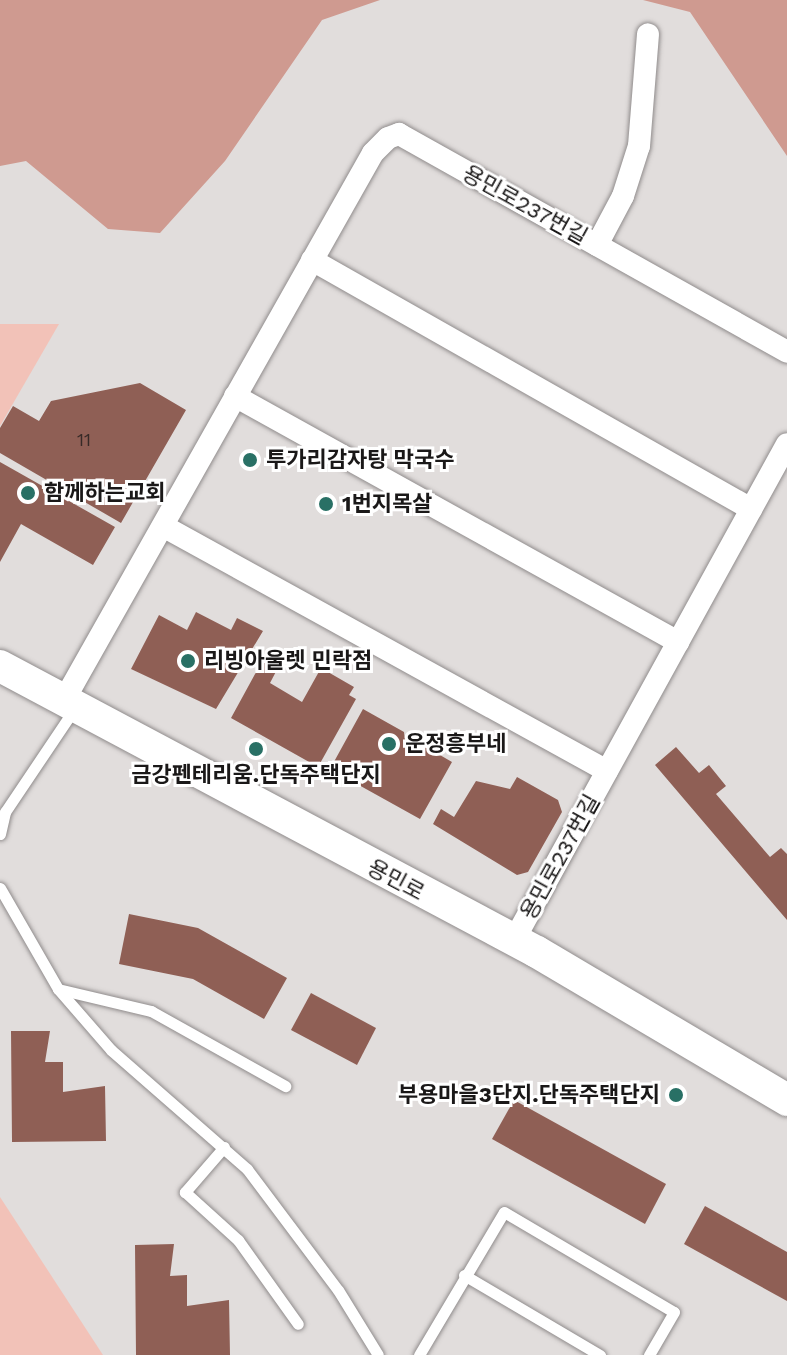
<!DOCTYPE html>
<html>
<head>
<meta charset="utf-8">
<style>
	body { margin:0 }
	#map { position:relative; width:787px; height:1355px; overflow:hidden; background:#e1dddc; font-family:"Work Sans","Noto Sans KR",sans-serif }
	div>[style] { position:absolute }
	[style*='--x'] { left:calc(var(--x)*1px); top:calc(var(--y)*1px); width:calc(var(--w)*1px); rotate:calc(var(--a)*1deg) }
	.green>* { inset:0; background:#f2c2b8 }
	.forest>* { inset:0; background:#cf9a90 }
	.building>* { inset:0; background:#8f5f55 }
	.roads { filter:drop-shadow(0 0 2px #908c8c) drop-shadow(0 0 2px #908c8c) }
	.lane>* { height:11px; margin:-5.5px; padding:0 5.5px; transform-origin:5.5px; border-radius:5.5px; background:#fff }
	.street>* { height:22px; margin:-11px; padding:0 11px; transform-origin:11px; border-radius:11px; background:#fff }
	.secondary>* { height:32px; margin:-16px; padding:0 16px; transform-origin:16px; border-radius:16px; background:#fff }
	.dots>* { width:22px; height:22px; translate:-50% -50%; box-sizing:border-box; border:4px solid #fff; border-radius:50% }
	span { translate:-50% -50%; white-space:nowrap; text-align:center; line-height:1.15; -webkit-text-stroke:6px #fff; paint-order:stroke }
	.number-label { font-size:18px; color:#372a27 }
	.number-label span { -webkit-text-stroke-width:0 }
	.street-label { font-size:22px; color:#1a1818 }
	.poi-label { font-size:22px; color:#1a1818; font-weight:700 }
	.left { translate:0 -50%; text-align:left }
	.right { translate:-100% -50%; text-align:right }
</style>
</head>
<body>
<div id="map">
	<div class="green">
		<i style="clip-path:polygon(0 324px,59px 324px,0 426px)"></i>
		<i style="clip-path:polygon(0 1197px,103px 1355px,0 1355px)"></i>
	</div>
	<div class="forest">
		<i style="clip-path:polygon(0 0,380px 0,322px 20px,225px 161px,160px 233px,108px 229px,26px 161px,0 166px)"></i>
		<i style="clip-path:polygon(643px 0,787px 0,787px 156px,690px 12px)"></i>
	</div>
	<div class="building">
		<i style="clip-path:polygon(140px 383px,186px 410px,121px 523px,0 453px,0 428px,13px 406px,39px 421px,51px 401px)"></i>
		<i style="clip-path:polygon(0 462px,115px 527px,93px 565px,21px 524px,0 562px)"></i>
		<i style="clip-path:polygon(196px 612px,231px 630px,237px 618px,263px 631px,216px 709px,131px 669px,159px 615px,187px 630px)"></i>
		<i style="clip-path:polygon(266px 654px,281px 662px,270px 683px,302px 702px,321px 668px,354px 687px,349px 695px,356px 699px,318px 767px,231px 718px)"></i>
		<i style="clip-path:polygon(363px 709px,404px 732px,405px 741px,407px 736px,452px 762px,420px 819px,330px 769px)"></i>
		<i style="clip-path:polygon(676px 747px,699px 773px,709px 765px,726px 786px,716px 794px,770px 857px,781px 848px,787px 854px,787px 920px,655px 765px)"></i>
		<i style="clip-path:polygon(517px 777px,558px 800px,562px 812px,528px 872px,517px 875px,433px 824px,441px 809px,454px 817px,476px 781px,510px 789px)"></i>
		<i style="clip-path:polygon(129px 914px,198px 928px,287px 978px,264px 1019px,193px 979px,119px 964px)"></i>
		<i style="clip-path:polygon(311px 993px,376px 1028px,357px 1065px,291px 1030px)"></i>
		<i style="clip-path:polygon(11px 1031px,50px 1031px,45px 1062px,63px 1062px,63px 1092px,105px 1086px,106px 1141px,12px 1142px)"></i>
		<i style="clip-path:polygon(514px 1100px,666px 1184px,645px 1224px,492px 1139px)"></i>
		<i style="clip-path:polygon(705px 1206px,787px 1252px,787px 1301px,684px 1244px)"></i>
		<i style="clip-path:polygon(174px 1244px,170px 1276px,187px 1275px,187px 1306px,229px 1300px,230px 1355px,136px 1355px,135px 1245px)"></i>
	</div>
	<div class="roads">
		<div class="lane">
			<i style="--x:0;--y:834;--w:23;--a:-77"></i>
			<i style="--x:5;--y:812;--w:125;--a:-56.1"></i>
			<i style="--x:0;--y:888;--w:116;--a:60.1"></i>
			<i style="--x:58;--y:989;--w:81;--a:49"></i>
			<i style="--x:111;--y:1050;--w:181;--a:41.2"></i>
			<i style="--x:247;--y:1169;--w:151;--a:53.1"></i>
			<i style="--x:338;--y:1290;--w:76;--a:58.4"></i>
			<i style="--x:58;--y:989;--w:96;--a:13.3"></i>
			<i style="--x:151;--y:1011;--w:154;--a:29.2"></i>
			<i style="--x:224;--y:1147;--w:60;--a:130.9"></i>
			<i style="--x:185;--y:1192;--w:72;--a:42.2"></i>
			<i style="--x:238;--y:1240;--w:103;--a:54.5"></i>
			<i style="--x:464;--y:1275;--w:158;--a:30.5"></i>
			<i style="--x:419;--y:1355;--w:166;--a:-59.3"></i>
			<i style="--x:504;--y:1212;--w:197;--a:30.5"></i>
			<i style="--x:674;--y:1312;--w:50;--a:120.2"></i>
		</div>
		<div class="street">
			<i style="--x:597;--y:245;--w:55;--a:-62"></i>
			<i style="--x:623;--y:196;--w:52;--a:-72.3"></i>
			<i style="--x:639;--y:146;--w:112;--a:-85.4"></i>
			<i style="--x:312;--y:260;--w:505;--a:29.56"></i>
			<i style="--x:235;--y:396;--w:507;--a:29.04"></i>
			<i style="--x:163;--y:526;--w:507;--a:28.89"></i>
			<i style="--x:63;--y:702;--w:630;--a:-60.55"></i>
			<i style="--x:373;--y:153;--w:21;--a:-45"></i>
			<i style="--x:388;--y:138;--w:12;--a:-20"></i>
			<i style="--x:399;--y:134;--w:445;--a:29.3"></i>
			<i style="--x:513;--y:942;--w:568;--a:-61.18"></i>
		</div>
		<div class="secondary">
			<i style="--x:0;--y:666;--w:608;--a:28.04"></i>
			<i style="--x:537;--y:952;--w:291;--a:30.6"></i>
		</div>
	</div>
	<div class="dots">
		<i style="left:250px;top:460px;background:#297065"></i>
		<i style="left:28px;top:493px;background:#297065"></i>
		<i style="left:326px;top:504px;background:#297065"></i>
		<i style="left:188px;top:661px;background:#297065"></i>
		<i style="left:389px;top:744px;background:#297065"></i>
		<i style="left:256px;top:749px;background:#297065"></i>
		<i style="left:676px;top:1095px;background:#297065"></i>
	</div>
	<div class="number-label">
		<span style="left:84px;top:440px">11</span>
	</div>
	<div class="street-label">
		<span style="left:525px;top:205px;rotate:29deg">용민로237번길</span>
		<span style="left:560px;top:857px;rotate:-61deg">용민로237번길</span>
		<span style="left:396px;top:880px;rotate:28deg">용민로</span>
	</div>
	<div class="poi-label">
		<span class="left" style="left:266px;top:460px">투가리감자탕 막국수</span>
		<span class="left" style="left:44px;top:493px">함께하는교회</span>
		<span class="left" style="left:342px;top:504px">1번지목살</span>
		<span class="left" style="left:204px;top:661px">리빙아울렛 민락점</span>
		<span class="left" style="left:405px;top:744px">운정흥부네</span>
		<span style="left:256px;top:775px">금강펜테리움.단독주택단지</span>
		<span class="right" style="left:660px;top:1095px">부용마을3단지.단독주택단지</span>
	</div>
</div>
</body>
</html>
